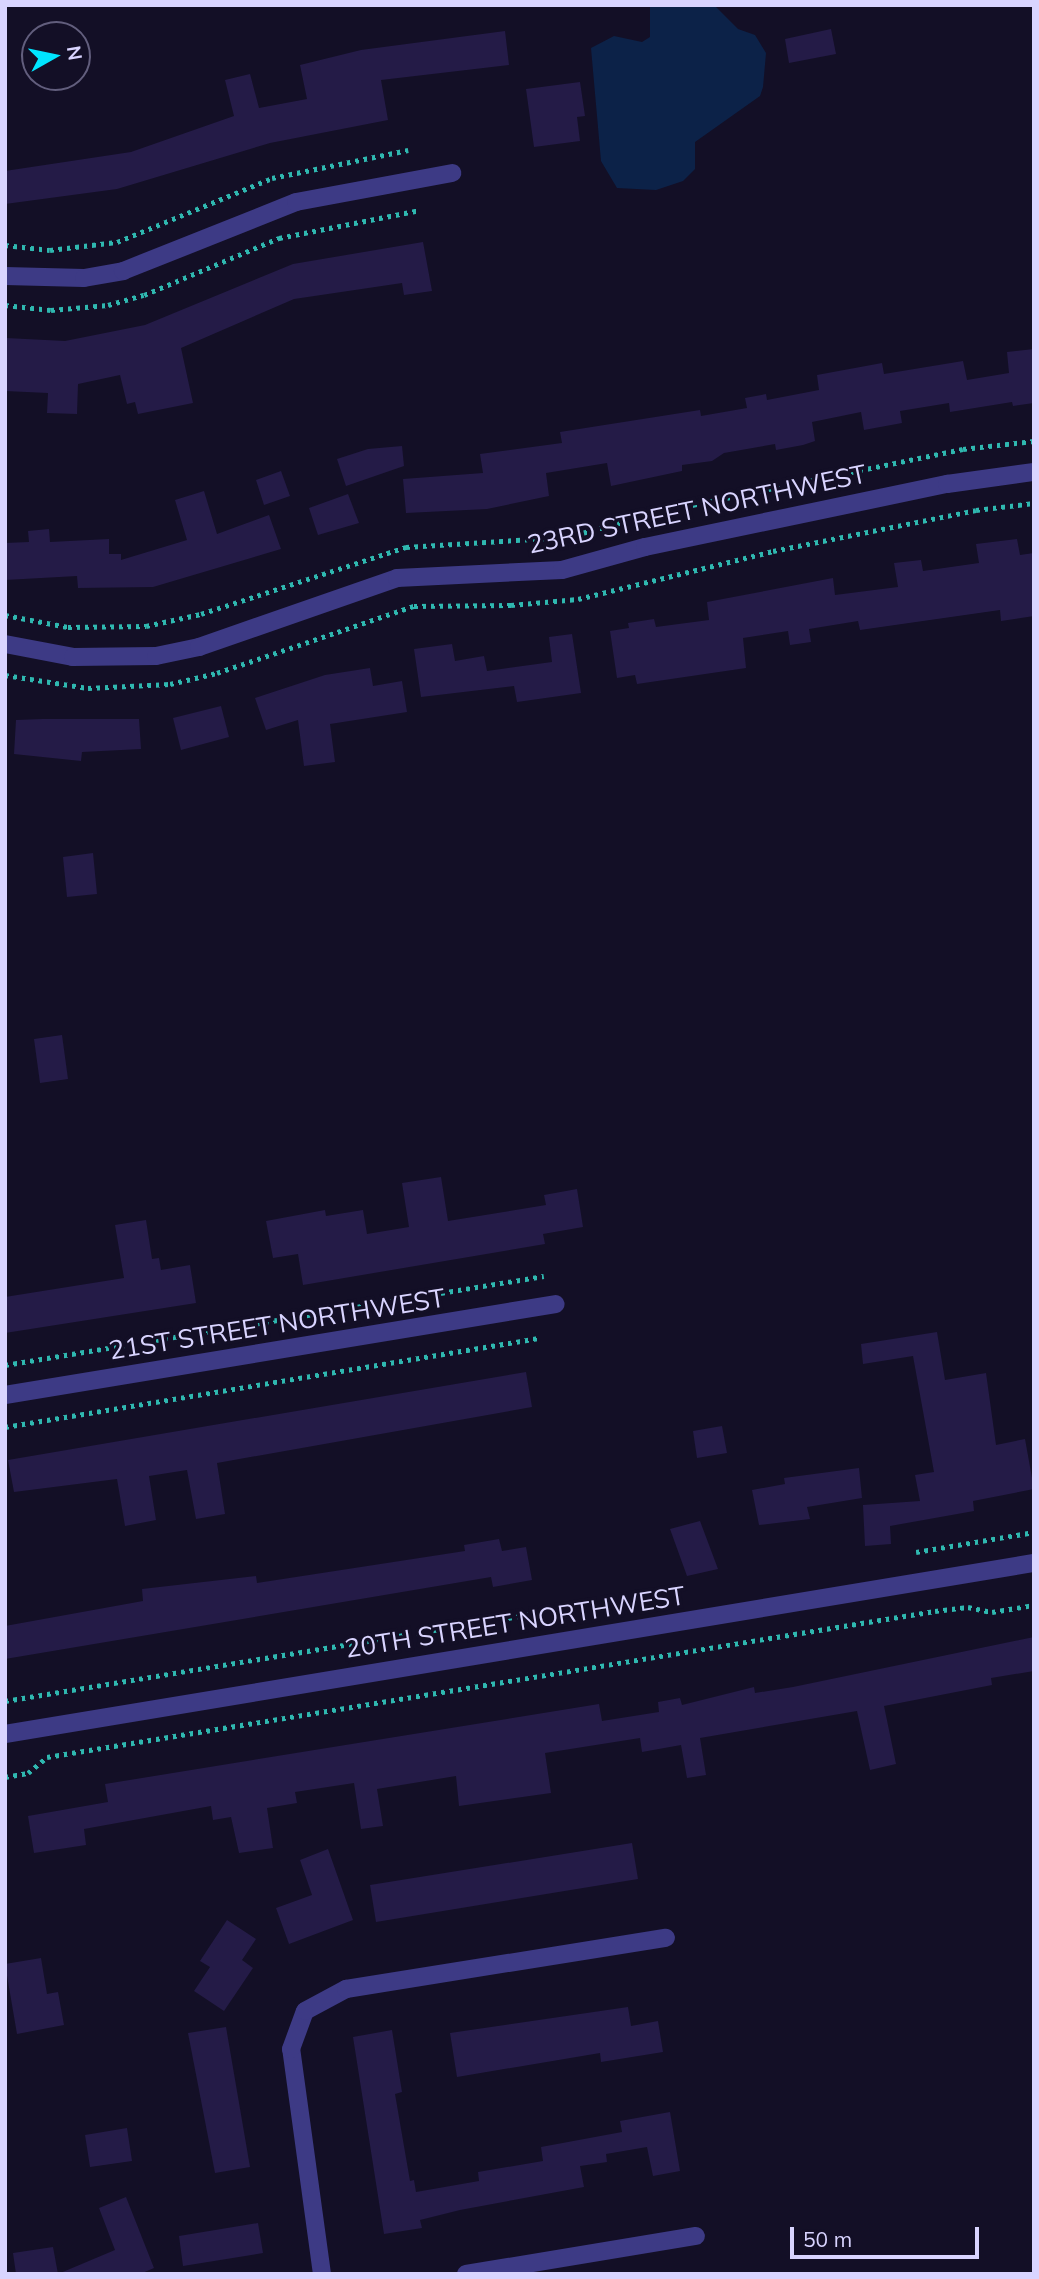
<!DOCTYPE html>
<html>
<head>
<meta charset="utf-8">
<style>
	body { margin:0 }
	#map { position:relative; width:1039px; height:2279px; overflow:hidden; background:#130f26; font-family:Mulish,sans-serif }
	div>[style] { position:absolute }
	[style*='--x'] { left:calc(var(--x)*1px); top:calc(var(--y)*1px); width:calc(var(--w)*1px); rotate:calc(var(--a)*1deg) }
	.water>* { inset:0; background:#0c2248 }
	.building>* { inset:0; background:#241b47 }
	.path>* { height:4.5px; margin-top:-2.25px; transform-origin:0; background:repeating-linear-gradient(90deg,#2fb8b0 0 3.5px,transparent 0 8.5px) }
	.minor>* { height:18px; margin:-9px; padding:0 9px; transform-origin:9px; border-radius:9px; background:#3d3a85 }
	span { translate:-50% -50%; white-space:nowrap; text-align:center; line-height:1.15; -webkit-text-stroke:7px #130f26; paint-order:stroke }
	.street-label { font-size:26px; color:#d9d4ff }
	.frame { position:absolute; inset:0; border:7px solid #d9d4ff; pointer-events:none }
	.north { position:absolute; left:21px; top:21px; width:70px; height:70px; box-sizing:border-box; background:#130f26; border:2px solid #625e7d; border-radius:50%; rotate:81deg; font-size:19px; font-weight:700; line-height:28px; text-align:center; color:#d9d4ff }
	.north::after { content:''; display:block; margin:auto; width:24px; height:32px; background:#00e5ff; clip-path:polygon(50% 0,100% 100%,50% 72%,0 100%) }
	.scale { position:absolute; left:790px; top:2227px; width:189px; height:32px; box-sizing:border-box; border:4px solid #d9d4ff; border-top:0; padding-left:9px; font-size:21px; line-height:24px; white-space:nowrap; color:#d9d4ff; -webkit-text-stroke:5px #130f26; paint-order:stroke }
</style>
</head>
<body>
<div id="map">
	<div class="water">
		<i style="clip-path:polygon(650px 5px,714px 5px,738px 29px,755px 35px,766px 53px,763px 87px,760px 96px,695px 142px,695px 169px,683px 181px,656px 190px,617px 188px,601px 161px,591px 48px,614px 36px,642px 42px,650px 37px)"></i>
	</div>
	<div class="building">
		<i style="clip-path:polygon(831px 29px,836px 54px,789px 63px,785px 39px)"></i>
		<i style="clip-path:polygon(505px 31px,509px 65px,381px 80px,388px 120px,270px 143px,117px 189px,5px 204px,5px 171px,131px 152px,234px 116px,225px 80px,250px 74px,259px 108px,307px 99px,300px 65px,361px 50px)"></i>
		<i style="clip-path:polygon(580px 82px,585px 116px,577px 117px,580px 141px,534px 147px,526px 89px)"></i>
		<i style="clip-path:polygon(423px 242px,432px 291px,404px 295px,402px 283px,294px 299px,181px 348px,193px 403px,138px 414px,135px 402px,127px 404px,120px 375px,78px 384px,77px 414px,47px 413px,48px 393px,5px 391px,6px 338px,65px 341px,145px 325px,293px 264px)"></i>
		<i style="clip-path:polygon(1034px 349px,1034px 403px,1013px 406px,1012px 402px,950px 412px,949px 403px,900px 411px,902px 423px,864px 430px,861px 412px,812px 422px,815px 441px,803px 445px,776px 450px,775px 444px,724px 453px,712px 461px,682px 465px,682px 471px,611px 486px,607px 463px,546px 473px,549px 496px,487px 509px,406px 513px,403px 479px,483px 473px,480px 454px,562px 443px,560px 432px,700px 410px,701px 416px,747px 408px,745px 398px,766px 394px,767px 400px,819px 390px,817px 375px,882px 363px,884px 374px,963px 361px,967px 380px,1009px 373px,1007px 352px)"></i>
		<i style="clip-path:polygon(402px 446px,404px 466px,346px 486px,337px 459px,368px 449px)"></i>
		<i style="clip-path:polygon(281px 471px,290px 496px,264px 505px,256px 480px)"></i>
		<i style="clip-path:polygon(204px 491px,217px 534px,269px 515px,281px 549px,153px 587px,78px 588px,77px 576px,5px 580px,5px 543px,29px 542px,28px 531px,49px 529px,50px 542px,109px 539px,109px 554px,121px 554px,121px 560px,187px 540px,175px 500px)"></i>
		<i style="clip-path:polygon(348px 494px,359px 523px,318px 535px,309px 508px)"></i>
		<i style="clip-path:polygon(1017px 539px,1020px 555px,1034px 553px,1034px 616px,1001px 621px,1000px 610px,860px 630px,858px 621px,809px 629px,811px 642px,790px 645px,788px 631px,743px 638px,746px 668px,637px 684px,635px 675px,617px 678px,610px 631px,629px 628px,628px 623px,654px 619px,656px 627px,709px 620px,707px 602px,833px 578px,835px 595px,898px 587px,894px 563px,921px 560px,923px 571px,979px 563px,976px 544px)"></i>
		<i style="clip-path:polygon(572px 634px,581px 693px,517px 702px,514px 686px,421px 697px,414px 649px,452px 644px,455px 661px,484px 656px,487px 671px,552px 662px,549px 637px)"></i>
		<i style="clip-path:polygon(370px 668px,373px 686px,402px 681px,407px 712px,330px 724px,335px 762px,304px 766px,298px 720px,266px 730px,255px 698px,325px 675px)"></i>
		<i style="clip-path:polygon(221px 706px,229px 737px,181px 750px,173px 718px)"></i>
		<i style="clip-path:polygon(43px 719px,139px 719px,141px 749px,82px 752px,81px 761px,14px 754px,16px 720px)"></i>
		<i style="clip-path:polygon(93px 853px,97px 894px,67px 897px,63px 857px)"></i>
		<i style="clip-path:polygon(62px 1035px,68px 1079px,40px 1083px,34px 1039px)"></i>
		<i style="clip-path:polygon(441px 1177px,448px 1221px,546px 1205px,544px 1195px,577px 1189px,583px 1227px,543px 1234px,545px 1244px,303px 1285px,298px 1254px,273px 1258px,266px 1221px,325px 1210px,326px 1216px,363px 1210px,367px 1234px,409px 1227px,402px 1183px)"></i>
		<i style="clip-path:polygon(146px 1220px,152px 1259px,159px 1258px,161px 1270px,190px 1265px,196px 1303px,5px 1333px,5px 1297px,124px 1278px,115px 1225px)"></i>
		<i style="clip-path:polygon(937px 1332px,945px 1380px,986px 1373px,996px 1445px,1025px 1439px,1034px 1489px,973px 1501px,974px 1511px,890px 1526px,891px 1544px,865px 1546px,863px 1505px,920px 1501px,915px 1475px,934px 1472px,913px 1356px,863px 1364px,861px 1344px)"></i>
		<i style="clip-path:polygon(526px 1372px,532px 1407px,217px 1463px,225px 1514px,196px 1519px,187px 1470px,149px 1476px,156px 1520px,125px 1526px,117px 1479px,14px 1492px,8px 1460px)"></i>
		<i style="clip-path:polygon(722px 1426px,727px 1453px,697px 1458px,693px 1431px)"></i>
		<i style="clip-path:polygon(859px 1468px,862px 1498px,807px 1507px,810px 1519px,759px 1525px,752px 1490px,785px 1484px,784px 1478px)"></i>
		<i style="clip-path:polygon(700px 1521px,718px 1569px,687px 1576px,670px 1529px)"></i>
		<i style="clip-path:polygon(499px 1539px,502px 1551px,526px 1547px,532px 1580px,493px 1587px,491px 1577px,5px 1659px,5px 1626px,143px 1601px,142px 1589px,256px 1576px,257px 1583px,465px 1551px,464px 1545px)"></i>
		<i style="clip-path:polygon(1034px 1637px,1034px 1671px,991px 1678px,992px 1685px,884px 1706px,896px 1764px,870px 1770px,857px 1711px,700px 1738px,706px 1775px,687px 1778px,681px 1745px,642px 1752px,640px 1738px,545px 1753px,551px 1793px,459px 1806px,456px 1776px,377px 1789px,383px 1826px,361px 1829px,354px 1783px,295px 1792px,297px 1803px,267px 1808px,273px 1848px,239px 1853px,231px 1817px,213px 1820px,211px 1806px,84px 1829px,86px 1845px,34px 1853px,28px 1816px,108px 1802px,105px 1784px,599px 1704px,602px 1721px,659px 1712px,658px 1702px,680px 1698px,682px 1705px,754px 1687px,755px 1693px,793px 1687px)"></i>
		<i style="clip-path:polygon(632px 1843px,638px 1879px,376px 1922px,370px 1885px)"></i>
		<i style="clip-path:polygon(328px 1849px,353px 1920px,289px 1944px,276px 1908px,312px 1895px,300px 1860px)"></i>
		<i style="clip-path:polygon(227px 1920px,256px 1939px,242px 1960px,253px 1968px,224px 2011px,194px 1991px,210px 1967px,200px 1961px)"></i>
		<i style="clip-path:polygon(41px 1958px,47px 1994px,58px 1992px,64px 2025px,17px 2034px,5px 1964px)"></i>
		<i style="clip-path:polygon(628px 2007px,631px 2026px,658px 2021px,663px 2052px,601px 2062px,600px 2053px,457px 2077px,450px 2033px)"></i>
		<i style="clip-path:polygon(226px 2027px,250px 2167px,215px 2173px,188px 2033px)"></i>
		<i style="clip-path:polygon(392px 2030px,402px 2092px,395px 2094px,410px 2181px,414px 2180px,416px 2192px,479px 2181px,478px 2172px,543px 2161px,541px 2147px,622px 2132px,620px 2121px,670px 2112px,680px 2171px,653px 2176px,647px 2147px,606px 2154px,607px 2162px,580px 2166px,584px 2187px,460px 2210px,420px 2220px,422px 2228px,384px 2234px,353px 2037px)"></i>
		<i style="clip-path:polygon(127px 2128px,132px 2161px,90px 2167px,85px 2135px)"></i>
		<i style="clip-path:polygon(126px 2197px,154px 2268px,140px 2274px,58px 2274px,115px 2250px,99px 2208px)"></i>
		<i style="clip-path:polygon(258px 2223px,263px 2253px,183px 2266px,179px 2236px)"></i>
		<i style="clip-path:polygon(53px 2247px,58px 2274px,16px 2274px,13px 2253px)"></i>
	</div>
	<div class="path">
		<i style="--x:5;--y:245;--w:45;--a:6.3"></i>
		<i style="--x:50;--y:250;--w:67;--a:-6.8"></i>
		<i style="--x:117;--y:242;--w:168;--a:-22.4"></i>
		<i style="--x:272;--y:178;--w:139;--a:-11.6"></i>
		<i style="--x:5;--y:305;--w:46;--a:6.2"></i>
		<i style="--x:51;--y:310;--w:57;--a:-5"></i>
		<i style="--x:108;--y:305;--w:37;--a:-16"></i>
		<i style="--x:144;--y:295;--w:147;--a:-22.9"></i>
		<i style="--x:279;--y:238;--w:144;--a:-11.2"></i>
		<i style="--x:5;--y:615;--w:64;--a:10.8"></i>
		<i style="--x:68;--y:627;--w:78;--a:-0.7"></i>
		<i style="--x:146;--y:626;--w:56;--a:-12.3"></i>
		<i style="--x:201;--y:614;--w:216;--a:-18.1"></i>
		<i style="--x:406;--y:547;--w:161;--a:-3.6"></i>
		<i style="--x:567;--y:537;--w:105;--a:-15"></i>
		<i style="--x:668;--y:510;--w:301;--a:-11.7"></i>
		<i style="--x:963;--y:449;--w:71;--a:-6.4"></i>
		<i style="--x:5;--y:675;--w:84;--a:8.9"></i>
		<i style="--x:88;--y:688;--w:82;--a:-2.8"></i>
		<i style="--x:170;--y:684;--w:48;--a:-13.2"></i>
		<i style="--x:217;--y:673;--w:208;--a:-18.8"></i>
		<i style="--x:414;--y:606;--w:97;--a:-0.6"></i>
		<i style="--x:511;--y:605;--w:67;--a:-5.1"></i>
		<i style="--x:578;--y:599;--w:201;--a:-13.8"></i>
		<i style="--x:773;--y:551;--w:207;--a:-11.4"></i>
		<i style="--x:976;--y:510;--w:58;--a:-6.9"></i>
		<i style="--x:5;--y:1365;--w:546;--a:-9.38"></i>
		<i style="--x:5;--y:1427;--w:541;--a:-9.46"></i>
		<i style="--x:916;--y:1552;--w:120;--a:-9.6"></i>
		<i style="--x:5;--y:1701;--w:540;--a:-9.38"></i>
		<i style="--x:5;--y:1777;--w:23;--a:-10"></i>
		<i style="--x:28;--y:1773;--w:25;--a:-40"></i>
		<i style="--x:47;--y:1757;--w:900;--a:-9.34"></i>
		<i style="--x:935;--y:1611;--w:33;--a:-7"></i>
		<i style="--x:968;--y:1607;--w:25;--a:12"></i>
		<i style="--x:992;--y:1612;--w:43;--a:-9.5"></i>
	</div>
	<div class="minor">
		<i style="--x:5;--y:276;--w:79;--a:1.5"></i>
		<i style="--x:84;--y:278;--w:40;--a:-10"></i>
		<i style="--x:123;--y:271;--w:186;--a:-21.7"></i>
		<i style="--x:296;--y:202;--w:159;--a:-10.5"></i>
		<i style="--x:5;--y:644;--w:69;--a:10.8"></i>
		<i style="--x:73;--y:657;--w:83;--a:-0.7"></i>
		<i style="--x:156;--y:656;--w:44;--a:-11.8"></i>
		<i style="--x:199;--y:647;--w:210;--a:-19.2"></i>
		<i style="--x:397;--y:578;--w:165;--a:-2.8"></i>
		<i style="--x:562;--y:570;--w:86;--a:-15.5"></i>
		<i style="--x:645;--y:547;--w:309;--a:-11.8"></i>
		<i style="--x:947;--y:484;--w:88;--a:-7.9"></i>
		<i style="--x:5;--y:1395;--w:558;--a:-9.38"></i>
		<i style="--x:5;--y:1734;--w:1043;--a:-9.44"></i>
		<i style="--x:322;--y:2274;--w:227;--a:-97.8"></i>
		<i style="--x:291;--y:2049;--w:40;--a:-69.8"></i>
		<i style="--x:305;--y:2011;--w:47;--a:-28.2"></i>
		<i style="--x:346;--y:1989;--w:324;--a:-9.1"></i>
		<i style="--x:466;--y:2274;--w:233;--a:-9.4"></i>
	</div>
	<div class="street-label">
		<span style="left:697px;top:509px;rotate:-12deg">23RD STREET NORTHWEST</span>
		<span style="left:277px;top:1324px;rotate:-9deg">21ST STREET NORTHWEST</span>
		<span style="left:515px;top:1622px;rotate:-9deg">20TH STREET NORTHWEST</span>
	</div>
	<div class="frame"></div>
	<div class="north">N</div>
	<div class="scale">50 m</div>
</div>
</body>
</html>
